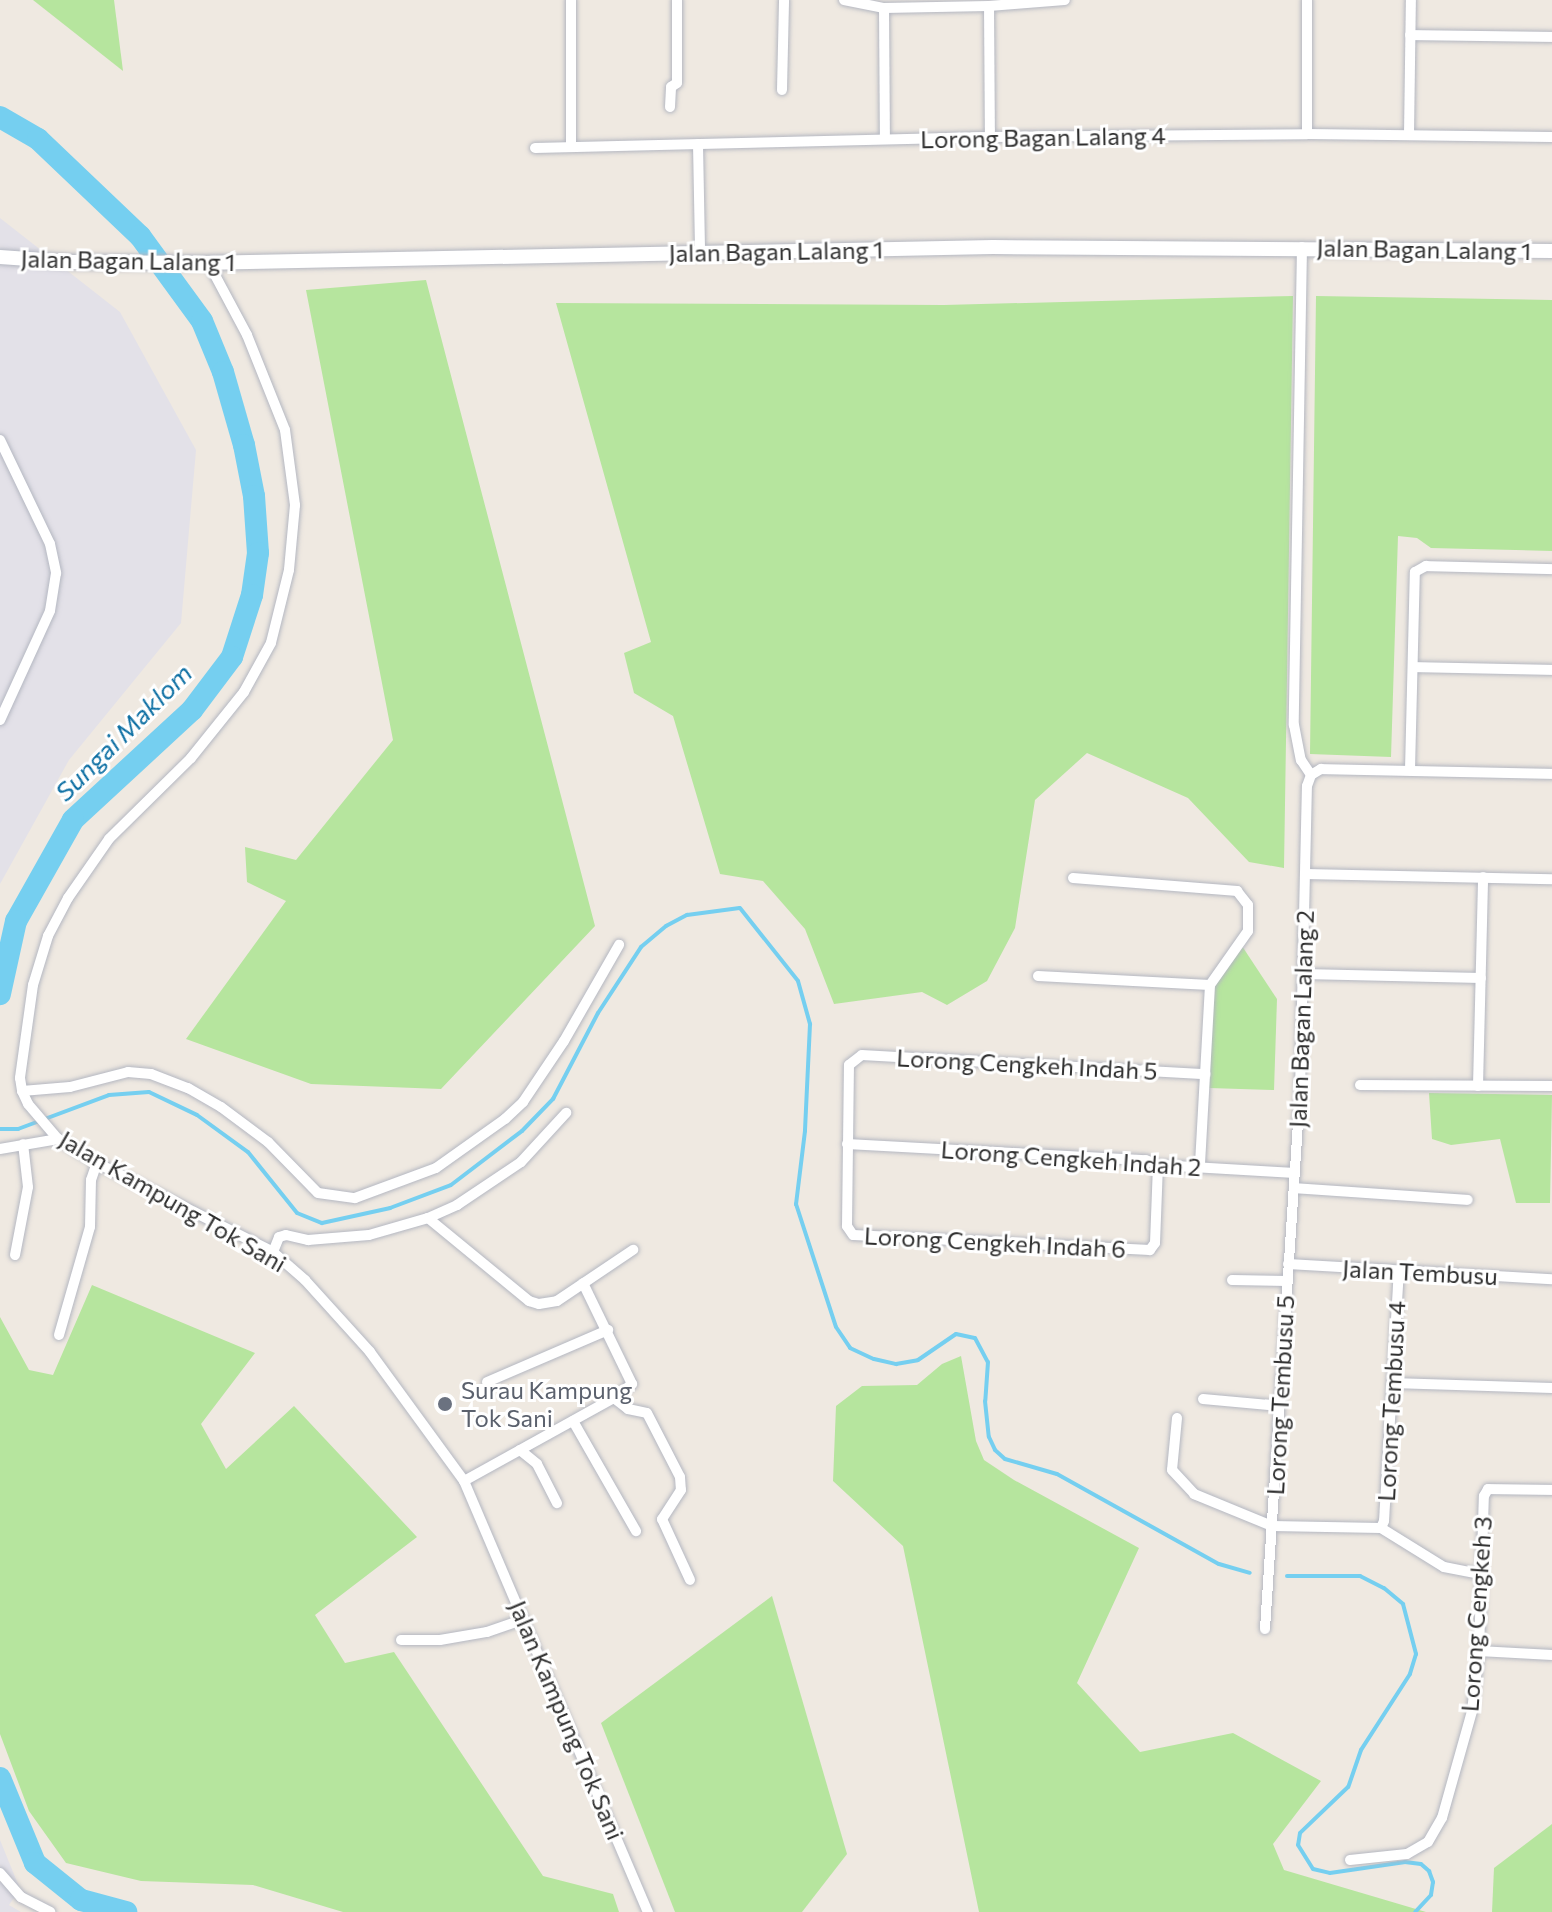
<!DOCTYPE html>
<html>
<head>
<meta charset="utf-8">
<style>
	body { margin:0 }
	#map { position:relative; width:1552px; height:1912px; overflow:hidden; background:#efe9e1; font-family:Commissioner,sans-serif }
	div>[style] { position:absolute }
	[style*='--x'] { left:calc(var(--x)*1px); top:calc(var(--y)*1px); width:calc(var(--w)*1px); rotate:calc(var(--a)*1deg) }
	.industrial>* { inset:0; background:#e3e1e8 }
	.green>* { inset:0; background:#b6e59e }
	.stream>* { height:4px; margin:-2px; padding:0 2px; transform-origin:2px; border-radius:2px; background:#75cff0 }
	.river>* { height:22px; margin:-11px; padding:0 11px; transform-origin:11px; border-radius:11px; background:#75cff0 }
	.roads { filter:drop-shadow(0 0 2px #b4b7c1) drop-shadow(0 0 2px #b4b7c1) }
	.street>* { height:10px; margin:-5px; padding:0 5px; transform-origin:5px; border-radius:5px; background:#fff }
	.secondary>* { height:14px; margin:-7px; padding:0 7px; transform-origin:7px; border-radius:7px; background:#fff }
	.dots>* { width:22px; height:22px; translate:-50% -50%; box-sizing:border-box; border:4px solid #fff; border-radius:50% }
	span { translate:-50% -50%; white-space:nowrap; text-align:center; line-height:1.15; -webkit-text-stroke:6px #fff; paint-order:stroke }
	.street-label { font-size:24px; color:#2e2e2e }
	.worship-label { font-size:24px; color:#5b616d }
	.left { translate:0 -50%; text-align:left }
	.water-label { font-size:26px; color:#0d6fa3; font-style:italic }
</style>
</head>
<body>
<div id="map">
	<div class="industrial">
		<i style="clip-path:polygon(0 218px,120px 312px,196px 450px,181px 623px,69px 760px,0 884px)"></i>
		<i style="clip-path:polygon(0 1840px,20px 1889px,9px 1905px,21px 1912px,0 1912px)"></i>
	</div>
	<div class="green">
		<i style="clip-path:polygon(33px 0,114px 0,123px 71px)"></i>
		<i style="clip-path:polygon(426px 280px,595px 926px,441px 1089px,311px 1084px,186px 1039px,286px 901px,247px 882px,245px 847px,296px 860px,393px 740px,306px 290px)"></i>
		<i style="clip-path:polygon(1293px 296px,1284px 868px,1249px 862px,1188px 798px,1087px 753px,1035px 800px,1015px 928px,987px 981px,947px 1005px,922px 992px,834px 1004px,805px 929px,763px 881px,720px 874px,673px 716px,634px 693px,624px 653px,651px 642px,556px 303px,944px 305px)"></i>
		<i style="clip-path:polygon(1316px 296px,1552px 300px,1552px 551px,1431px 548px,1417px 538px,1398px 536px,1391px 757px,1310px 754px)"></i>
		<i style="clip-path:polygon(1242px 946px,1277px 999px,1274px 1090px,1209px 1088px,1214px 987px)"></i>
		<i style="clip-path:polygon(1429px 1093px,1552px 1095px,1550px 1203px,1516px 1203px,1500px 1139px,1451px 1145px,1432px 1139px)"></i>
		<i style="clip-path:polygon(92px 1285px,255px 1353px,201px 1424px,226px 1469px,294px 1406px,417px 1537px,315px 1615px,345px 1663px,394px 1652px,543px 1876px,613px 1894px,619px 1912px,343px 1912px,253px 1885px,141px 1881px,66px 1863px,29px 1811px,0 1734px,0 1317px,29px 1370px,53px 1375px)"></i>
		<i style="clip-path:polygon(961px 1356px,976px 1441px,984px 1460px,1014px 1480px,1139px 1548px,1077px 1683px,1140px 1752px,1233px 1733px,1321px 1781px,1273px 1844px,1284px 1870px,1426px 1912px,979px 1912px,903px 1546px,833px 1481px,836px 1406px,862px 1386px,917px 1385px,942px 1364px)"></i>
		<i style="clip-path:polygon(772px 1596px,847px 1854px,802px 1912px,675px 1912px,601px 1723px)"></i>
		<i style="clip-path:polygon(1552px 1824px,1552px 1912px,1492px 1912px,1494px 1868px)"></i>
	</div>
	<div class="stream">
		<i style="--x:0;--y:1129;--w:18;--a:0"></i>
		<i style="--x:18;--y:1129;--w:97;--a:-20.5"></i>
		<i style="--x:109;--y:1095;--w:40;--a:-4.3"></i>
		<i style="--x:149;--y:1092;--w:53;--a:25.6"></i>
		<i style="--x:197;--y:1115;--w:63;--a:36"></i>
		<i style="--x:248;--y:1152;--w:78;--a:51.2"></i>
		<i style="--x:297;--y:1213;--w:27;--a:22"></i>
		<i style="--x:322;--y:1223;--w:70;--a:-12.4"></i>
		<i style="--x:390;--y:1208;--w:65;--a:-20.7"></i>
		<i style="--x:451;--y:1185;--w:89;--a:-37.3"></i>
		<i style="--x:522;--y:1131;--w:45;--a:-45.9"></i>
		<i style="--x:553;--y:1099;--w:97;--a:-62.4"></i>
		<i style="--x:598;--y:1013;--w:79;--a:-56.9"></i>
		<i style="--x:641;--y:947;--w:33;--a:-40"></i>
		<i style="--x:666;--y:926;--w:24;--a:-28"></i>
		<i style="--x:687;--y:915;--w:53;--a:-7.5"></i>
		<i style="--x:740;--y:908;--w:93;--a:51.5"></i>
		<i style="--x:798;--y:981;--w:45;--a:74.4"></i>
		<i style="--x:810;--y:1024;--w:107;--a:92.7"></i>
		<i style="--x:805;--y:1131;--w:74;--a:97"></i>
		<i style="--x:796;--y:1204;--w:129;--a:72"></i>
		<i style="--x:836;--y:1327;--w:25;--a:56"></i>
		<i style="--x:850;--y:1348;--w:26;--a:25"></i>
		<i style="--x:874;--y:1359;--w:23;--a:13"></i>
		<i style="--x:896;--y:1364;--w:22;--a:-10"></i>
		<i style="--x:918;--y:1360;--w:46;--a:-34.4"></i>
		<i style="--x:956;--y:1334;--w:19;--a:12"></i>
		<i style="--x:975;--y:1338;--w:27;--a:62"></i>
		<i style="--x:988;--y:1362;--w:39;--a:94"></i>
		<i style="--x:985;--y:1401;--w:36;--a:84"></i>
		<i style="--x:989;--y:1437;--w:14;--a:65"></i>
		<i style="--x:995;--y:1450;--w:13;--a:42"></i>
		<i style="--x:1005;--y:1459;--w:54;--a:16.1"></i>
		<i style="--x:1057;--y:1474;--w:185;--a:29.1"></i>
		<i style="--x:1219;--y:1564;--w:32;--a:16"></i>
		<i style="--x:1287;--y:1576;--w:73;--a:0"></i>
		<i style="--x:1360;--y:1576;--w:27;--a:27"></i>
		<i style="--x:1384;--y:1588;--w:25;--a:40"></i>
		<i style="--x:1403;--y:1604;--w:52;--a:75.4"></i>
		<i style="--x:1416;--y:1654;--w:21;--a:107"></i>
		<i style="--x:1410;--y:1674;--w:90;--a:122.8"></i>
		<i style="--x:1361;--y:1750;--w:39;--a:109"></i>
		<i style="--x:1348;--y:1787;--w:66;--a:136.2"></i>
		<i style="--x:1300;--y:1833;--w:12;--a:99"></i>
		<i style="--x:1298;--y:1845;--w:28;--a:58"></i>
		<i style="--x:1313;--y:1869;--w:17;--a:13"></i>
		<i style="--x:1330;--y:1873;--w:76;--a:-8.3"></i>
		<i style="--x:1405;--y:1862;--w:16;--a:7"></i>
		<i style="--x:1421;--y:1864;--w:11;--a:41"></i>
		<i style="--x:1429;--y:1871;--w:12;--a:70"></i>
		<i style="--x:1433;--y:1882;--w:13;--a:99"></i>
		<i style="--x:1431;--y:1895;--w:23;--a:133"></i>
	</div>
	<div class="river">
		<i style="--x:0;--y:117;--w:44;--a:30.1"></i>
		<i style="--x:38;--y:139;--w:141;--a:43.6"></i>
		<i style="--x:140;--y:236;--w:105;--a:53.9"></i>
		<i style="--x:202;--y:321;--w:55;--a:67.6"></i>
		<i style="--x:223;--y:372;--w:76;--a:74"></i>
		<i style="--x:244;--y:445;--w:52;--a:78.9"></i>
		<i style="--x:254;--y:496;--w:57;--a:86"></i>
		<i style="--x:258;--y:553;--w:42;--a:98.1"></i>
		<i style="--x:252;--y:595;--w:65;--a:107.9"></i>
		<i style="--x:232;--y:657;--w:66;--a:127"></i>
		<i style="--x:192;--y:710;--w:162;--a:137.3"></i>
		<i style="--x:73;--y:820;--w:116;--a:119.4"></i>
		<i style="--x:16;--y:921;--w:75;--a:102.4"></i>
		<i style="--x:0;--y:1778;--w:92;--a:67.6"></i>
		<i style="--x:35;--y:1863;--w:59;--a:38.8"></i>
		<i style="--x:81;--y:1900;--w:47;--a:14.9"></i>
	</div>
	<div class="roads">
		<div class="street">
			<i style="--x:844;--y:0;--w:41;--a:11.3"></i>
			<i style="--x:884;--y:8;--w:105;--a:-1.1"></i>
			<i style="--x:989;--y:6;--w:76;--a:-4.5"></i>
			<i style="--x:989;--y:6;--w:131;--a:89.6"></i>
			<i style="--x:884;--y:8;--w:131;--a:89.6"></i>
			<i style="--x:1410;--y:35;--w:142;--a:0.8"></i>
			<i style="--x:782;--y:90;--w:90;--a:-88.7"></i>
			<i style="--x:670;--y:107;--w:20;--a:-87"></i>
			<i style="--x:671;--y:87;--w:7;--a:-34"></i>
			<i style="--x:677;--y:83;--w:83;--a:-90"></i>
			<i style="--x:1307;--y:134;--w:134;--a:-90"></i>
			<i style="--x:1409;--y:135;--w:135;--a:-89.2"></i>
			<i style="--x:698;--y:144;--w:108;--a:88.9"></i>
			<i style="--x:571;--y:146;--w:146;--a:-90"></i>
			<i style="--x:535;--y:148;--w:455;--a:-1.4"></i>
			<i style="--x:990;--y:137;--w:317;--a:-0.5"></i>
			<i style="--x:1307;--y:134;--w:245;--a:0.7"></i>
			<i style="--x:1302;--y:247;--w:478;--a:91"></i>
			<i style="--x:1294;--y:725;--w:36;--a:79"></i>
			<i style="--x:1301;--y:760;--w:18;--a:56"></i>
			<i style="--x:208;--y:262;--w:83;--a:61.9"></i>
			<i style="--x:247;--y:335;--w:102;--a:68.2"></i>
			<i style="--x:285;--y:430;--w:76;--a:82.4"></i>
			<i style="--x:295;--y:505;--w:65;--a:95.3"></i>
			<i style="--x:289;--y:570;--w:75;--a:103.9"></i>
			<i style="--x:271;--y:643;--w:56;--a:118.9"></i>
			<i style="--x:244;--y:692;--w:85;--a:128.8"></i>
			<i style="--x:191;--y:758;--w:115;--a:135.4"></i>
			<i style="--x:109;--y:839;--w:72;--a:124.8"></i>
			<i style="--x:68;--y:898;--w:43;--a:117.8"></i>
			<i style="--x:48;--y:936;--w:51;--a:107"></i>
			<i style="--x:33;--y:985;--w:94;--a:98"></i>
			<i style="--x:20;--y:1078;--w:13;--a:81"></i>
			<i style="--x:22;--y:1091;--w:14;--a:65"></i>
			<i style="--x:28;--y:1104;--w:46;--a:49.4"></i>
			<i style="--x:58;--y:1139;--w:46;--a:31.6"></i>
			<i style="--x:97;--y:1163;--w:197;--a:26.8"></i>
			<i style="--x:273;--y:1252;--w:43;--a:41.2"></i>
			<i style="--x:305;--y:1280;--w:97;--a:47.9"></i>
			<i style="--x:370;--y:1352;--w:160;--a:53.9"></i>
			<i style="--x:464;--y:1481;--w:469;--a:66.9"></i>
			<i style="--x:0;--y:440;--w:115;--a:64.3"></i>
			<i style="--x:50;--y:544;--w:30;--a:78"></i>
			<i style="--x:56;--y:573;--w:38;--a:99"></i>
			<i style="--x:50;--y:611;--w:120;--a:114.6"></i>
			<i style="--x:1414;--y:667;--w:138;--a:1.2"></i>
			<i style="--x:1410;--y:770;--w:198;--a:-88.6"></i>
			<i style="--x:1415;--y:572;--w:13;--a:-29"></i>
			<i style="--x:1426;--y:566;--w:126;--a:1.4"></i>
			<i style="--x:1311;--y:775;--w:12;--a:-31"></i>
			<i style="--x:1321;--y:769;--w:231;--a:1.2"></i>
			<i style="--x:1305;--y:874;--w:247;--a:1.2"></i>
			<i style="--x:1073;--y:878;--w:165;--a:4.5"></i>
			<i style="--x:1237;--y:891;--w:18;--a:52"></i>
			<i style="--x:1248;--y:905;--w:26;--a:90"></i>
			<i style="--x:1248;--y:931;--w:66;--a:125.1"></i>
			<i style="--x:1210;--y:985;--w:181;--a:93.2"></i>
			<i style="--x:1303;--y:974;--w:178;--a:1.3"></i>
			<i style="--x:1038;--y:976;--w:172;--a:3"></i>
			<i style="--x:1360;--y:1085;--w:192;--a:0.3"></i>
			<i style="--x:1478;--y:1086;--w:209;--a:-88.6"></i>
			<i style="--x:22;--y:1091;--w:48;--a:-4.8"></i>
			<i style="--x:70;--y:1087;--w:60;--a:-14.5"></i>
			<i style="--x:128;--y:1072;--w:23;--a:5"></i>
			<i style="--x:151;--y:1074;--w:40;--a:21"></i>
			<i style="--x:188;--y:1088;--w:38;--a:30"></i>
			<i style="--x:221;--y:1107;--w:59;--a:36.7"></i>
			<i style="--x:268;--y:1142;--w:71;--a:45.6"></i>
			<i style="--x:318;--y:1193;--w:37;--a:8"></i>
			<i style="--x:355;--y:1198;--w:86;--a:-20.3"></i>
			<i style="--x:436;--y:1168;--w:85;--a:-35.4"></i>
			<i style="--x:505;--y:1119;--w:25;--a:-43"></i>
			<i style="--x:523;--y:1102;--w:73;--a:-56.1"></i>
			<i style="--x:564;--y:1041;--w:111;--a:-60.2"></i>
			<i style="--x:847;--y:1144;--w:299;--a:3.1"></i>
			<i style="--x:1146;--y:1160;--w:13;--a:23"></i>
			<i style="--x:1158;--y:1165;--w:137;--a:3.3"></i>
			<i style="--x:0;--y:1149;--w:59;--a:-9.8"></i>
			<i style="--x:1158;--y:1165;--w:78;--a:92.2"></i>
			<i style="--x:1155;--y:1243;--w:9;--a:126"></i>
			<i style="--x:1150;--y:1250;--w:297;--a:-177.1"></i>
			<i style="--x:853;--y:1235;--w:11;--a:-124"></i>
			<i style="--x:847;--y:1226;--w:161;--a:-89.3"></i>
			<i style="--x:849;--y:1065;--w:16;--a:-38"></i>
			<i style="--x:862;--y:1055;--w:344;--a:3.2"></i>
			<i style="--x:1294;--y:1188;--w:174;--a:3.9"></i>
			<i style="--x:428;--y:1218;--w:131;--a:39.4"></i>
			<i style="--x:529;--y:1301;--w:10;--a:17"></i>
			<i style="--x:539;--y:1304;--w:18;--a:-9"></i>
			<i style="--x:557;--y:1301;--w:92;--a:-33.9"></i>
			<i style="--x:273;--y:1252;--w:16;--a:-68"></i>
			<i style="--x:279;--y:1237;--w:7;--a:-16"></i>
			<i style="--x:286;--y:1235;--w:23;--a:13"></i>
			<i style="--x:308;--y:1240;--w:61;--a:-4.7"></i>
			<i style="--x:369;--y:1235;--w:61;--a:-16.1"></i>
			<i style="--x:428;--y:1218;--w:32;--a:-24"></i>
			<i style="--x:457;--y:1205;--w:77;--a:-33.9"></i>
			<i style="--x:521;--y:1162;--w:67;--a:-47.4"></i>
			<i style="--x:15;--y:1255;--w:69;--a:-79.2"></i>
			<i style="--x:28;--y:1187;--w:43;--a:-96.6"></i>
			<i style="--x:1288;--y:1264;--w:264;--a:3.3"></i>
			<i style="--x:1232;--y:1280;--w:55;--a:1"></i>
			<i style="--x:59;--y:1335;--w:112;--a:-74"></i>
			<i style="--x:90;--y:1227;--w:47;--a:-88.8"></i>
			<i style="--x:91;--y:1180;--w:18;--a:-71"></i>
			<i style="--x:487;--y:1382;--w:132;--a:-23.3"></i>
			<i style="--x:1392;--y:1383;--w:160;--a:1.8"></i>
			<i style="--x:614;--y:1398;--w:18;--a:38"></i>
			<i style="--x:628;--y:1409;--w:19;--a:12"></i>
			<i style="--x:647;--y:1413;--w:72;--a:62.7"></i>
			<i style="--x:680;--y:1477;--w:13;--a:86"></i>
			<i style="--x:681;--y:1490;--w:35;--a:123"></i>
			<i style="--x:662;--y:1519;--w:67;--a:65.3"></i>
			<i style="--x:1203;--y:1399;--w:77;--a:5.2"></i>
			<i style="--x:1177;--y:1418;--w:52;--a:95.5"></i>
			<i style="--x:1172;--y:1470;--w:33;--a:47"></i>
			<i style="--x:1194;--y:1494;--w:84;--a:22.3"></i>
			<i style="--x:1272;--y:1526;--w:109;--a:1.1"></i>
			<i style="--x:1381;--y:1528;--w:74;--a:31.8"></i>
			<i style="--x:1444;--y:1567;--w:37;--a:11"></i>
			<i style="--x:573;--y:1421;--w:127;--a:60.2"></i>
			<i style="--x:520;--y:1450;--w:22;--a:39"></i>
			<i style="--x:537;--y:1464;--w:44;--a:62.9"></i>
			<i style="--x:464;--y:1481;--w:171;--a:-29"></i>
			<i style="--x:614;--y:1398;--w:23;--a:-38"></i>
			<i style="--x:632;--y:1384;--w:112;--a:-115.9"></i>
			<i style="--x:1381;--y:1528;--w:8;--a:-67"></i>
			<i style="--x:1384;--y:1521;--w:249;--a:-86.6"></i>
			<i style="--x:1265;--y:1629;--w:538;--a:-86.27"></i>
			<i style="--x:1300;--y:1092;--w:306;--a:-88.7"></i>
			<i style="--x:1307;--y:786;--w:12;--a:-70"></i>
			<i style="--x:401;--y:1640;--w:39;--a:0"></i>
			<i style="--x:440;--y:1640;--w:48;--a:-9.7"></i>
			<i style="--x:487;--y:1632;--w:39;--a:-19"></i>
			<i style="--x:1479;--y:1651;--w:73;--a:3.1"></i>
			<i style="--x:1350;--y:1860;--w:57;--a:-6"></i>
			<i style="--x:1407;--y:1854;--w:24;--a:-30"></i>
			<i style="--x:1428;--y:1842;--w:28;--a:-60"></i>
			<i style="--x:1442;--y:1818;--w:111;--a:-74.3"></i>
			<i style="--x:1472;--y:1711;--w:60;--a:-83.3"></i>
			<i style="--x:1479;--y:1651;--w:155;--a:-88.2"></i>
			<i style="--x:1484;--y:1496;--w:8;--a:-60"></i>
			<i style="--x:1488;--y:1489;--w:64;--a:0.9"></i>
			<i style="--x:0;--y:1873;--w:32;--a:49"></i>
			<i style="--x:21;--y:1897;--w:33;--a:27"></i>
		</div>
		<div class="secondary">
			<i style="--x:0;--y:257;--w:71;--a:4"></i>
			<i style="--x:71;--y:262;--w:130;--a:0.4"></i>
			<i style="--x:201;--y:263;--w:792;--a:-1.16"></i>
			<i style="--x:993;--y:247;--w:559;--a:0.41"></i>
		</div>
	</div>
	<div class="dots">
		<i style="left:445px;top:1404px;background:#6b7280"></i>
	</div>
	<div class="street-label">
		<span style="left:1043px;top:137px;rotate:-1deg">Lorong Bagan Lalang 4</span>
		<span style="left:1424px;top:249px;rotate:1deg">Jalan Bagan Lalang 1</span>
		<span style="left:776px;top:251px;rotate:-1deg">Jalan Bagan Lalang 1</span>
		<span style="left:128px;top:260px;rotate:1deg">Jalan Bagan Lalang 1</span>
		<span style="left:1301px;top:1019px;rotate:-88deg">Jalan Bagan Lalang 2</span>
		<span style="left:1027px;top:1064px;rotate:3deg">Lorong Cengkeh Indah 5</span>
		<span style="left:1071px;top:1158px;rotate:4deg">Lorong Cengkeh Indah 2</span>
		<span style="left:173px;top:1201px;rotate:30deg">Jalan Kampung Tok Sani</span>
		<span style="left:995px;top:1242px;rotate:3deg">Lorong Cengkeh Indah 6</span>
		<span style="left:1420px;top:1272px;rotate:3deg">Jalan Tembusu</span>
		<span style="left:1280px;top:1395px;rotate:-87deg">Lorong Tembusu 5</span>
		<span style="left:1391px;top:1401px;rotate:-87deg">Lorong Tembusu 4</span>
		<span style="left:1476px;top:1614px;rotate:-86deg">Lorong Cengkeh 3</span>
		<span style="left:567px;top:1720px;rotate:67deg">Jalan Kampung Tok Sani</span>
	</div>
	<div class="worship-label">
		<span class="left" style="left:461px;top:1404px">Surau Kampung<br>Tok Sani</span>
	</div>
	<div class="water-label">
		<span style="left:123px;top:732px;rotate:-45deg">Sungai Maklom</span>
	</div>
</div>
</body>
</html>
